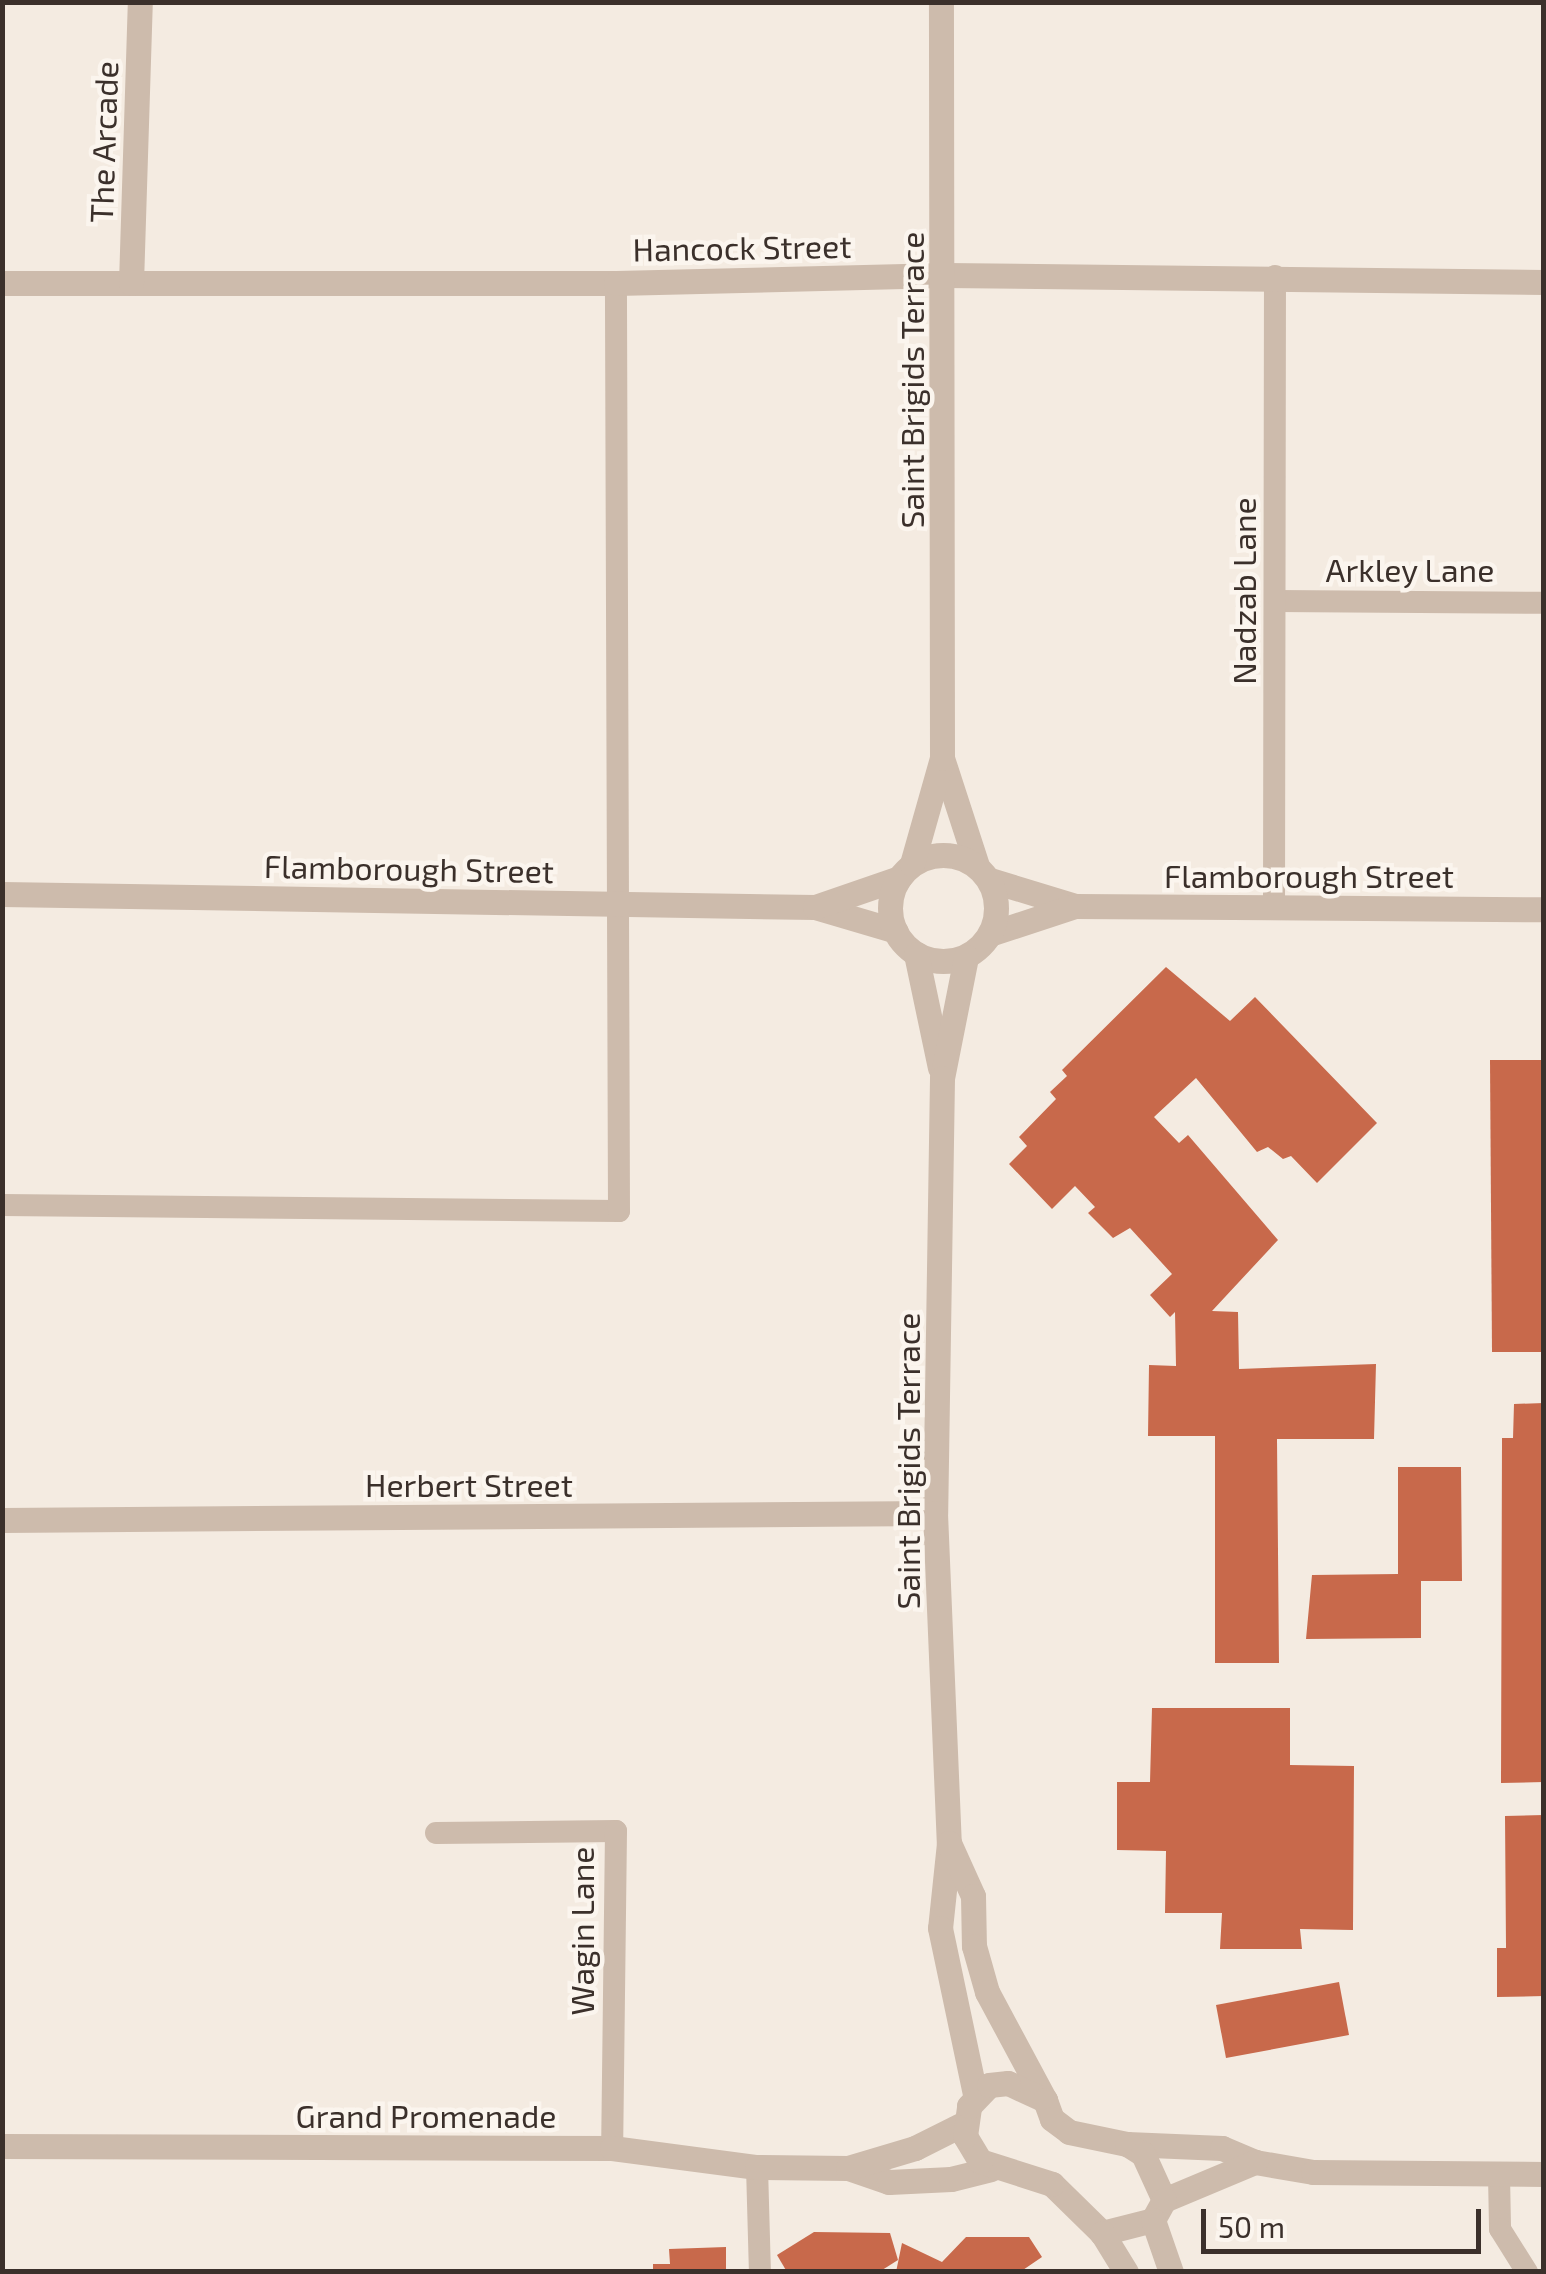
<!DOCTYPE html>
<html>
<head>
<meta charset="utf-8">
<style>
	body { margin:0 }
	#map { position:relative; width:1546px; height:2274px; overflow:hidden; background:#f4ebe1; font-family:"Exo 2",sans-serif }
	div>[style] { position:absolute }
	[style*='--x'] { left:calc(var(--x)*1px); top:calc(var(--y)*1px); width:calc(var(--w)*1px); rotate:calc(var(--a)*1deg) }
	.building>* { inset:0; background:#c8694b }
	.service>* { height:22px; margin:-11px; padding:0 11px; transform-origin:11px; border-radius:11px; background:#cdbbac }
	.minor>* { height:25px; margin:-12.5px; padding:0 12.5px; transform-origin:12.5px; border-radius:12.5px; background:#cdbbac }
	.tertiary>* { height:25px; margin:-12.5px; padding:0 12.5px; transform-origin:12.5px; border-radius:12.5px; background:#cdbbac }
	.tertiary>.ring { margin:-12.5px; padding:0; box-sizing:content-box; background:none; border:25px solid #cdbbac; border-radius:50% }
	span { translate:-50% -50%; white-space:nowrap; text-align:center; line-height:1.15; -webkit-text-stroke:9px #fbf5ee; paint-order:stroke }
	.street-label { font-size:32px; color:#3b302b }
	.frame { position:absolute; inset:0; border:5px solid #3b302b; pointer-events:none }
	.scale { position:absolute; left:1201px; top:2209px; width:280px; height:45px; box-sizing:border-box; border:5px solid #3b302b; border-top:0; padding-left:12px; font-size:30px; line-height:35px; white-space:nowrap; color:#3b302b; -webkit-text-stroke:8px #fbf5ee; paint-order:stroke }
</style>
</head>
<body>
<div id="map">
	<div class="building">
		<i style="clip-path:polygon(1166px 967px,1230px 1021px,1255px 997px,1377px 1123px,1317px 1183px,1291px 1156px,1283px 1159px,1268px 1147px,1257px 1152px,1196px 1078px,1154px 1117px,1179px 1143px,1188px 1135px,1278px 1240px,1212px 1311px,1238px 1312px,1239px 1369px,1376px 1364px,1374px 1439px,1277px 1439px,1279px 1663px,1215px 1663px,1215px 1436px,1148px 1436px,1149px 1365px,1176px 1366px,1175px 1312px,1170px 1317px,1150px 1295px,1172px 1274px,1130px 1228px,1113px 1238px,1088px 1213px,1095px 1207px,1075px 1186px,1052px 1209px,1009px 1164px,1027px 1146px,1019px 1137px,1056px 1099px,1050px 1092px,1067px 1076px,1062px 1070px)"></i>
		<i style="clip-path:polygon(1490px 1060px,1544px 1060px,1544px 1352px,1492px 1352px)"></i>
		<i style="clip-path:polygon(1544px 1403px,1544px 1782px,1501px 1783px,1502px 1438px,1513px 1438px,1514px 1404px)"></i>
		<i style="clip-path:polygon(1398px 1467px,1461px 1467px,1462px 1581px,1421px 1581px,1421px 1638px,1306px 1639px,1312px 1575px,1398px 1574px)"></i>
		<i style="clip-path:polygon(1152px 1708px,1290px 1708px,1290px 1765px,1354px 1766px,1353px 1930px,1300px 1929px,1302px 1949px,1220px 1949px,1222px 1913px,1165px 1913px,1166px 1851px,1117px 1850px,1117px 1782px,1150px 1782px)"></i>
		<i style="clip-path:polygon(1544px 1815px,1544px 1996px,1497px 1997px,1497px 1948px,1506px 1948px,1505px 1816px)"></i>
		<i style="clip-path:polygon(1339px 1982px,1349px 2035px,1226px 2058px,1216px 2005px)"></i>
		<i style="clip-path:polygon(814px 2232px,890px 2233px,898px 2260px,879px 2272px,787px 2272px,777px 2255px)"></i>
		<i style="clip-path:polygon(966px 2237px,1029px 2237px,1042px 2257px,1020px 2272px,896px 2272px,902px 2243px,942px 2262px)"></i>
		<i style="clip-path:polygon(726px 2247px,726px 2272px,653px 2272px,653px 2264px,670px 2264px,669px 2249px)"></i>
	</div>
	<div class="service">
		<i style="--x:1276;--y:601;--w:268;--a:0.4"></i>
		<i style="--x:1274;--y:907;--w:631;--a:-89.91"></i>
		<i style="--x:2;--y:1205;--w:617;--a:0.56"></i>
		<i style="--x:619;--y:1211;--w:928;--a:-90.19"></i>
		<i style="--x:436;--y:1833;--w:180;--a:-0.6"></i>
		<i style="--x:616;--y:1831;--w:317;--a:90.7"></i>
		<i style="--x:757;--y:2167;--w:105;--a:88.4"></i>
		<i style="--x:1499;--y:2175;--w:54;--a:88.9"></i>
		<i style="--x:1500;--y:2229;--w:51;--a:57.9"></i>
	</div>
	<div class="minor">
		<i style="--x:2;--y:283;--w:614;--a:0"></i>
		<i style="--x:616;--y:283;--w:329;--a:-1.4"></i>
		<i style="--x:945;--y:275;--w:599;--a:0.67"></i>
		<i style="--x:131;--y:283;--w:281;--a:-88.2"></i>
		<i style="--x:990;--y:880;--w:89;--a:17"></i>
		<i style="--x:1075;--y:906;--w:469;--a:0.4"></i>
		<i style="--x:2;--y:894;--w:813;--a:0.92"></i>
		<i style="--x:815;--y:907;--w:84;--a:16.5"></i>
		<i style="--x:815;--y:907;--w:89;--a:-19"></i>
		<i style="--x:990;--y:934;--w:89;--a:-18.2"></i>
		<i style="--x:2;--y:1520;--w:933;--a:-0.43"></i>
		<i style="--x:1127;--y:2144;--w:95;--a:2.4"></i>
		<i style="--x:1222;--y:2148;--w:36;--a:23"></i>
		<i style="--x:1255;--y:2162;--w:59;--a:9.8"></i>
		<i style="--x:1313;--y:2172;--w:231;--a:0.5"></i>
		<i style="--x:2;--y:2146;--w:610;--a:0.19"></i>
		<i style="--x:612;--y:2148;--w:146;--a:7.5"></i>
		<i style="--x:757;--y:2167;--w:91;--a:0.6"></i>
		<i style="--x:848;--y:2168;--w:43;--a:18.9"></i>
		<i style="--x:889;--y:2182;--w:62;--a:-2.8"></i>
		<i style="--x:951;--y:2179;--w:41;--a:-14"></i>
		<i style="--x:848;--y:2168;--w:70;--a:-16.6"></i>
		<i style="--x:915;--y:2148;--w:56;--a:-26.6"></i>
		<i style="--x:1164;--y:2200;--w:99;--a:-22.7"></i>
	</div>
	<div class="tertiary">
		<i style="--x:942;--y:758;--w:114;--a:72"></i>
		<i class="ring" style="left:890px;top:855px;width:81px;height:81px"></i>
		<i style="--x:912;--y:864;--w:110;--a:-74.2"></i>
		<i style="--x:942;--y:758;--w:756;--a:-90.08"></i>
		<i style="--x:916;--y:954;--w:116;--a:78.1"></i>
		<i style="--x:966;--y:957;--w:123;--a:101.2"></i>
		<i style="--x:942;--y:1078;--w:435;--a:90.9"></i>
		<i style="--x:935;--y:1513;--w:330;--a:87.6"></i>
		<i style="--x:949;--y:1843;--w:85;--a:96"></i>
		<i style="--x:940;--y:1928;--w:170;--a:78.1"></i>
		<i style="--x:949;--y:1843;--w:58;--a:65.6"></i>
		<i style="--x:973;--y:1896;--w:50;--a:88.9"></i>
		<i style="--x:974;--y:1946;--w:48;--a:74.2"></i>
		<i style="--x:987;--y:1992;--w:123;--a:61.8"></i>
		<i style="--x:1008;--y:2083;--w:41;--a:24.7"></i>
		<i style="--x:1045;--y:2100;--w:20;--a:70"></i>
		<i style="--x:1052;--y:2119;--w:21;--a:37"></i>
		<i style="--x:1069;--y:2132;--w:59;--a:11.7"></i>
		<i style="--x:1127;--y:2144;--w:19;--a:32"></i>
		<i style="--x:1143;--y:2154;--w:51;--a:65.5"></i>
		<i style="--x:1164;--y:2200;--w:23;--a:119"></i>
		<i style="--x:1153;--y:2220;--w:53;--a:165.7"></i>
		<i style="--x:1102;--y:2233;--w:70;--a:-135.6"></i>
		<i style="--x:1052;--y:2184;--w:76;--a:-162.3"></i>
		<i style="--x:980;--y:2161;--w:29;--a:-121"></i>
		<i style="--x:965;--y:2136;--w:30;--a:-82"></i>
		<i style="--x:969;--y:2106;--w:29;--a:-46"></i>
		<i style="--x:989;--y:2085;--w:19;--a:-6"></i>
		<i style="--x:1153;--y:2220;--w:55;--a:70.9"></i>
		<i style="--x:1102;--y:2233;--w:46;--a:58.4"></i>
	</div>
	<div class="street-label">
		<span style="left:103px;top:142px;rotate:-88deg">The Arcade</span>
		<span style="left:742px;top:247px;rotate:-1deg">Hancock Street</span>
		<span style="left:911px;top:380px;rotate:-90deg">Saint Brigids Terrace</span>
		<span style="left:1410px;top:569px">Arkley Lane</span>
		<span style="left:1243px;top:591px;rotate:-90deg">Nadzab Lane</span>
		<span style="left:409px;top:868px;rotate:1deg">Flamborough Street</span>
		<span style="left:1309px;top:875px">Flamborough Street</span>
		<span style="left:907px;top:1461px;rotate:-90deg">Saint Brigids Terrace</span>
		<span style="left:469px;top:1484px">Herbert Street</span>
		<span style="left:581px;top:1931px;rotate:-90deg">Wagin Lane</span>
		<span style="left:426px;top:2115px">Grand Promenade</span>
	</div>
	<div class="frame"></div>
	<div class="scale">50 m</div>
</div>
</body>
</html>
